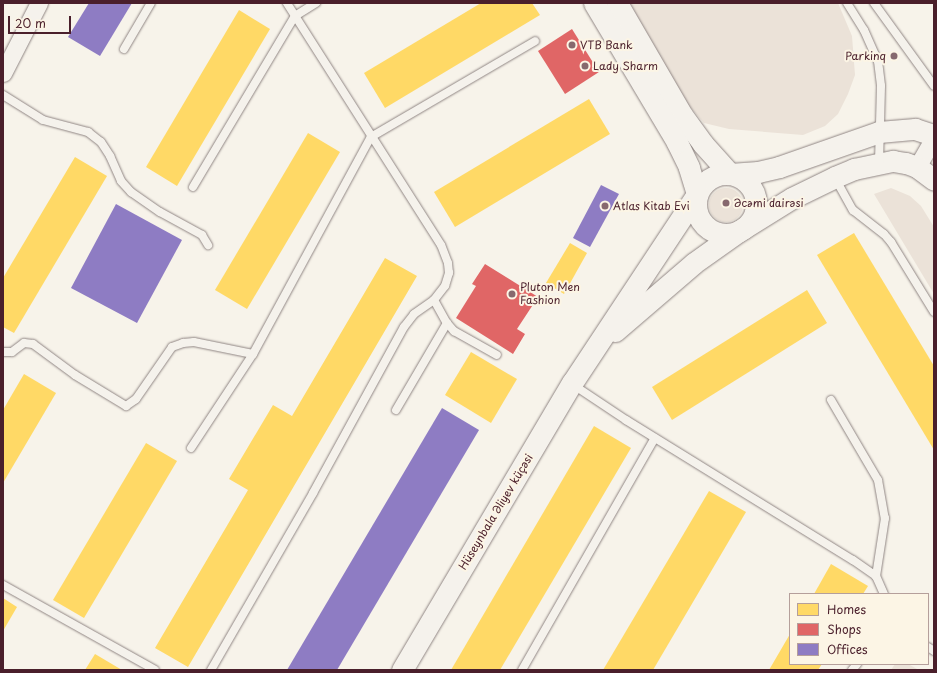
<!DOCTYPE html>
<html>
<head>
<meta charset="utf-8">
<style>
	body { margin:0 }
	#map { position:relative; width:937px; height:673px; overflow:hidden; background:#f7f3ea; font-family:"Playpen Sans",sans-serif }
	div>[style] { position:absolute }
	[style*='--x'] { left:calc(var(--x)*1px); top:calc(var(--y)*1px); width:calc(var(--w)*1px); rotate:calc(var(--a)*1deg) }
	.built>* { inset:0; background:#ebe3d9 }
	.green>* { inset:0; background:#ebe2d8 }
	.round { border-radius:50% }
	.homes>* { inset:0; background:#ffd966 }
	.shops>* { inset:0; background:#e06666 }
	.offices>* { inset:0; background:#8e7cc3 }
	.roads { filter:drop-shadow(0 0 1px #908684) drop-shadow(0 0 1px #908684) }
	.service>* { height:8px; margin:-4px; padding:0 4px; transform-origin:4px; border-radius:4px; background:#f5f2ec }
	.minor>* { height:17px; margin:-8.5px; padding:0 8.5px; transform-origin:8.5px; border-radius:8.5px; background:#f5f2ec }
	.tertiary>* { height:21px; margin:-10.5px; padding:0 10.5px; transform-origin:10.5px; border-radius:10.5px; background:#f5f2ec }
	.tertiary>.ring { margin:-10.5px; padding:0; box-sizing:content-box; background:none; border:21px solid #f5f2ec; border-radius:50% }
	.dots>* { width:11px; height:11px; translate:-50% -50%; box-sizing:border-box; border:2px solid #fcf5e5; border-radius:50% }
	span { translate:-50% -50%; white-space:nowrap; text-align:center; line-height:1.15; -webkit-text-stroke:4px #fcf5e5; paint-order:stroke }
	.poi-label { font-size:11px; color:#4a1f2b }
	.left { translate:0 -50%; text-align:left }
	.right { translate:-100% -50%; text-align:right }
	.street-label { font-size:11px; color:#4a1f2b }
	.frame { position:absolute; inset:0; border:4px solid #4a1f2b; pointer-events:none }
	.legend { position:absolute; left:789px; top:593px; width:140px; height:72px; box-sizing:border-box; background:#fcf5e5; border:1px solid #b59f9b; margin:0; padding:5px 7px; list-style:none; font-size:12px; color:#4a1f2b }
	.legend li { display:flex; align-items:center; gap:8px; height:20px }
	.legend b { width:20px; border:1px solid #b59f9b }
	.scale { position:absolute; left:8px; top:16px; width:63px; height:18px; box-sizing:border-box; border:2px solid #4a1f2b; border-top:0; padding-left:5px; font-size:12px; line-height:14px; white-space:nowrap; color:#4a1f2b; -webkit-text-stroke:3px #fcf5e5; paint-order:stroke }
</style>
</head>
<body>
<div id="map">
	<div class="built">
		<i style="clip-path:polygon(895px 664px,908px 664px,919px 670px,891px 670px)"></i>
	</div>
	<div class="green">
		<i style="clip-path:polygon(630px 3px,838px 3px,852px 36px,855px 75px,848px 94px,838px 114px,825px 126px,803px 135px,729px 129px,704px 123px,683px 99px)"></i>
		<i style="clip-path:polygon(891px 188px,910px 196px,921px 206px,934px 227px,934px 294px,874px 194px)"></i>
		<i class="round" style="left:709px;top:188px;width:34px;height:34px"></i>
	</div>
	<div class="homes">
		<i style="clip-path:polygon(481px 3px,532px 3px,540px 15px,385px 108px,364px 73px)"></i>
		<i style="clip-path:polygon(239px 10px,270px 29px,177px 186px,146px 167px)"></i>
		<i style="clip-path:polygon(589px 99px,610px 134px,455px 227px,434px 192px)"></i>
		<i style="clip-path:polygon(308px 133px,340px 152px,247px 309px,215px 290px)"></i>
		<i style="clip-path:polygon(75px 157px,107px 176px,14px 333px,3px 327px,3px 278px)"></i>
		<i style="clip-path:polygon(854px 233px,934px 366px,934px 450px,817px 255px)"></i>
		<i style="clip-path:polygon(570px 243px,587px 253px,564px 294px,546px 283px)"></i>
		<i style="clip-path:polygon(385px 258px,417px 276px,188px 667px,155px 648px,248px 490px,229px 479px,273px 405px,292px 416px)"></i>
		<i style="clip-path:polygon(807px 290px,827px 323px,672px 420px,652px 387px)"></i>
		<i style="clip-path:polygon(471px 352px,517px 379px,491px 423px,445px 395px)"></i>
		<i style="clip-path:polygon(24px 374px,56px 393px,3px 483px,3px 410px)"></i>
		<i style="clip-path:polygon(594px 426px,631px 448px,500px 670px,451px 670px)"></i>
		<i style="clip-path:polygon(146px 443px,177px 461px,84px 618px,53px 600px)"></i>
		<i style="clip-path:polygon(709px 491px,746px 512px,653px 670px,603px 670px)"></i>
		<i style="clip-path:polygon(831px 564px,868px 586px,863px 594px,814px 594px)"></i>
		<i style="clip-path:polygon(3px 598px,17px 607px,3px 631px)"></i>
		<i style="clip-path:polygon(790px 634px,790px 664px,822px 664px,818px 670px,769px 670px)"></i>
		<i style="clip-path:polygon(95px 654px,122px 670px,85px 670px)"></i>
	</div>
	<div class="shops">
		<i style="clip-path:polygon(572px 29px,599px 72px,565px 94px,538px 51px)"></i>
		<i style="clip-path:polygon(485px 264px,538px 297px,517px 329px,525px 334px,513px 354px,456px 318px,476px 286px,472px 284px)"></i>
	</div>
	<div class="offices">
		<i style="clip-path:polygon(89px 3px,132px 3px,100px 56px,68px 37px)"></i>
		<i style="clip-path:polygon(601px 185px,619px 194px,590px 247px,573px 238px)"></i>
		<i style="clip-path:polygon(116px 204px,182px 240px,137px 323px,71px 288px)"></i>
		<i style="clip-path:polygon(442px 408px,479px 430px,337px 670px,287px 670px)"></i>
	</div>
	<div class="roads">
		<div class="service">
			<i style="--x:847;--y:3;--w:32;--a:58"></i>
			<i style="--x:864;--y:30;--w:34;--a:66"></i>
			<i style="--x:878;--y:61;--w:25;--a:83"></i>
			<i style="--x:881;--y:86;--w:77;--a:91.5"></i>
			<i style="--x:874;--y:3;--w:102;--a:54.1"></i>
			<i style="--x:124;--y:49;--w:53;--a:-59.6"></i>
			<i style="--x:3;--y:95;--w:47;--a:32"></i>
			<i style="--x:43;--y:120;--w:47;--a:14.9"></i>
			<i style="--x:88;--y:132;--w:16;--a:38"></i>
			<i style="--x:101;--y:142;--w:17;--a:57"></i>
			<i style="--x:110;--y:156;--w:27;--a:66"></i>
			<i style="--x:121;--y:181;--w:15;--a:48"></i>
			<i style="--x:131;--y:192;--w:35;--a:35"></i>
			<i style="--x:160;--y:212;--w:48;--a:28.7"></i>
			<i style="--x:202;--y:235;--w:12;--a:59"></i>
			<i style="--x:835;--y:178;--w:37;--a:61"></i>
			<i style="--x:853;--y:210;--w:39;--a:38"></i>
			<i style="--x:884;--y:234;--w:11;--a:49"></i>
			<i style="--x:891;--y:242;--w:82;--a:58.4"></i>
			<i style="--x:193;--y:187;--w:199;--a:-59.2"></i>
			<i style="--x:295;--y:16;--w:25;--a:-32"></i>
			<i style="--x:434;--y:300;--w:26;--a:61"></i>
			<i style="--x:447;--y:323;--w:11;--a:49"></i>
			<i style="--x:454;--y:331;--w:49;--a:29.2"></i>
			<i style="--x:3;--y:352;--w:9;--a:0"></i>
			<i style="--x:12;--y:352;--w:15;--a:-37"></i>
			<i style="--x:24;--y:343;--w:9;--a:6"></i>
			<i style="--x:33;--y:344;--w:52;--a:36.4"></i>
			<i style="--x:75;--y:375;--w:60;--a:31.3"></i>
			<i style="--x:126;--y:406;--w:12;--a:-35"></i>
			<i style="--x:136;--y:399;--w:63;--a:-55.3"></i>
			<i style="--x:172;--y:347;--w:12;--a:-20"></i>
			<i style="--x:183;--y:343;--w:11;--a:-5"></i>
			<i style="--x:194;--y:342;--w:60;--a:11.5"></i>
			<i style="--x:572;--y:384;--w:65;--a:33.7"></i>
			<i style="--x:626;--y:420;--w:267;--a:31.7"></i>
			<i style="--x:853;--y:560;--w:28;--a:35"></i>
			<i style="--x:876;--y:576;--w:20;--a:66"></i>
			<i style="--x:831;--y:400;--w:93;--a:59.6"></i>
			<i style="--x:878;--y:480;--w:39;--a:80"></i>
			<i style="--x:885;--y:518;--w:59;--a:98.8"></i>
			<i style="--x:396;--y:410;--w:101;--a:-59.6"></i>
			<i style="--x:191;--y:448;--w:113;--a:-56.6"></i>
			<i style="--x:253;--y:354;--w:247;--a:-61.5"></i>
			<i style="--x:371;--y:137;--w:190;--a:-30.3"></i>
			<i style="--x:3;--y:585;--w:174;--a:29.2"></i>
			<i style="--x:928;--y:647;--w:7;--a:34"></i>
			<i style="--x:211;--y:670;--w:204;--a:-60"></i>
			<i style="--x:313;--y:493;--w:189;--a:-61.3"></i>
			<i style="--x:404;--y:327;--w:16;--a:-52"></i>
			<i style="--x:414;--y:314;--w:24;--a:-35"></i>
			<i style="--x:434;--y:300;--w:18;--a:-52"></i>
			<i style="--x:445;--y:286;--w:14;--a:-73"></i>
			<i style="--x:449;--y:273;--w:10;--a:-96"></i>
			<i style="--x:448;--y:263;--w:19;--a:-111"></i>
			<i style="--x:441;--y:245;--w:287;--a:-122.5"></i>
			<i style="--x:522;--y:670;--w:267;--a:-60.2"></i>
			<i style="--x:852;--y:670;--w:8;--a:-50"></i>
		</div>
		<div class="minor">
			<i style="--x:3;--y:73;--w:79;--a:-62.8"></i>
			<i style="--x:917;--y:167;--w:34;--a:-60"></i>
		</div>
		<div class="tertiary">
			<i style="--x:617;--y:3;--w:129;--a:59.9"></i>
			<i style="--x:682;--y:115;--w:36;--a:54"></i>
			<i style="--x:703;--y:144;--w:40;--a:48"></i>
			<i style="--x:730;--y:174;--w:28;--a:-4"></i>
			<i style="--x:758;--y:172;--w:22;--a:-13"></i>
			<i style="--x:779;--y:167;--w:106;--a:-19.3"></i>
			<i style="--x:879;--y:132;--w:36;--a:-5"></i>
			<i style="--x:915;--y:129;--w:20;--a:18"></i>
			<i class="ring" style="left:696px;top:174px;width:39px;height:39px"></i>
			<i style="--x:615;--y:331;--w:104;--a:-40.7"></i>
			<i style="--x:694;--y:263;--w:55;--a:-35.4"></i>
			<i style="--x:739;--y:231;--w:62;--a:-31.9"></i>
			<i style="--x:792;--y:198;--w:48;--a:-26"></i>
			<i style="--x:835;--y:177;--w:21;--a:-23"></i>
			<i style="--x:854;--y:169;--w:40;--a:-12"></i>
			<i style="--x:893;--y:161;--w:13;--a:9"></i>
			<i style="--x:906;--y:163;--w:12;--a:20"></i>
			<i style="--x:917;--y:167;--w:21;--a:37"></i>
			<i style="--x:402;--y:670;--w:334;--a:-59.4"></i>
			<i style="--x:572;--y:383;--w:227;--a:-56.5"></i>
			<i style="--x:697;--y:194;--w:28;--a:-107"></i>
			<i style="--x:689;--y:167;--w:28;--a:-116"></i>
			<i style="--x:677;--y:142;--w:162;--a:-120.8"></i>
		</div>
	</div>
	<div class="dots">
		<i style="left:572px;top:45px;background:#87696e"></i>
		<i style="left:894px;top:56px;background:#87696e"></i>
		<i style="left:585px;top:66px;background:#87696e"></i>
		<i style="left:726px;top:203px;background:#87696e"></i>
		<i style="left:605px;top:206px;background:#87696e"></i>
		<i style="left:512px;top:294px;background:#87696e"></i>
	</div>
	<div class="poi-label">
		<span class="left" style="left:580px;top:45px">VTB Bank</span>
		<span class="right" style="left:886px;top:56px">Parkinq</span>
		<span class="left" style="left:593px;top:66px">Lady Sharm</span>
		<span class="left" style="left:734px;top:203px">Əcəmi dairəsi</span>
		<span class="left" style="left:613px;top:206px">Atlas Kitab Evi</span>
		<span class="left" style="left:520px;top:294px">Pluton Men<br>Fashion</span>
	</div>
	<div class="street-label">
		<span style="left:496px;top:512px;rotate:-59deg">Hüseynbala Əliyev küçəsi</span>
	</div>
	<div class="frame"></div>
	<ul class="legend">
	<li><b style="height:11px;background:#ffd966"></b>Homes</li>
	<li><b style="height:11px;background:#e06666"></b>Shops</li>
	<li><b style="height:11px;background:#8e7cc3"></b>Offices</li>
	</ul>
	<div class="scale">20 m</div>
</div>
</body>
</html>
